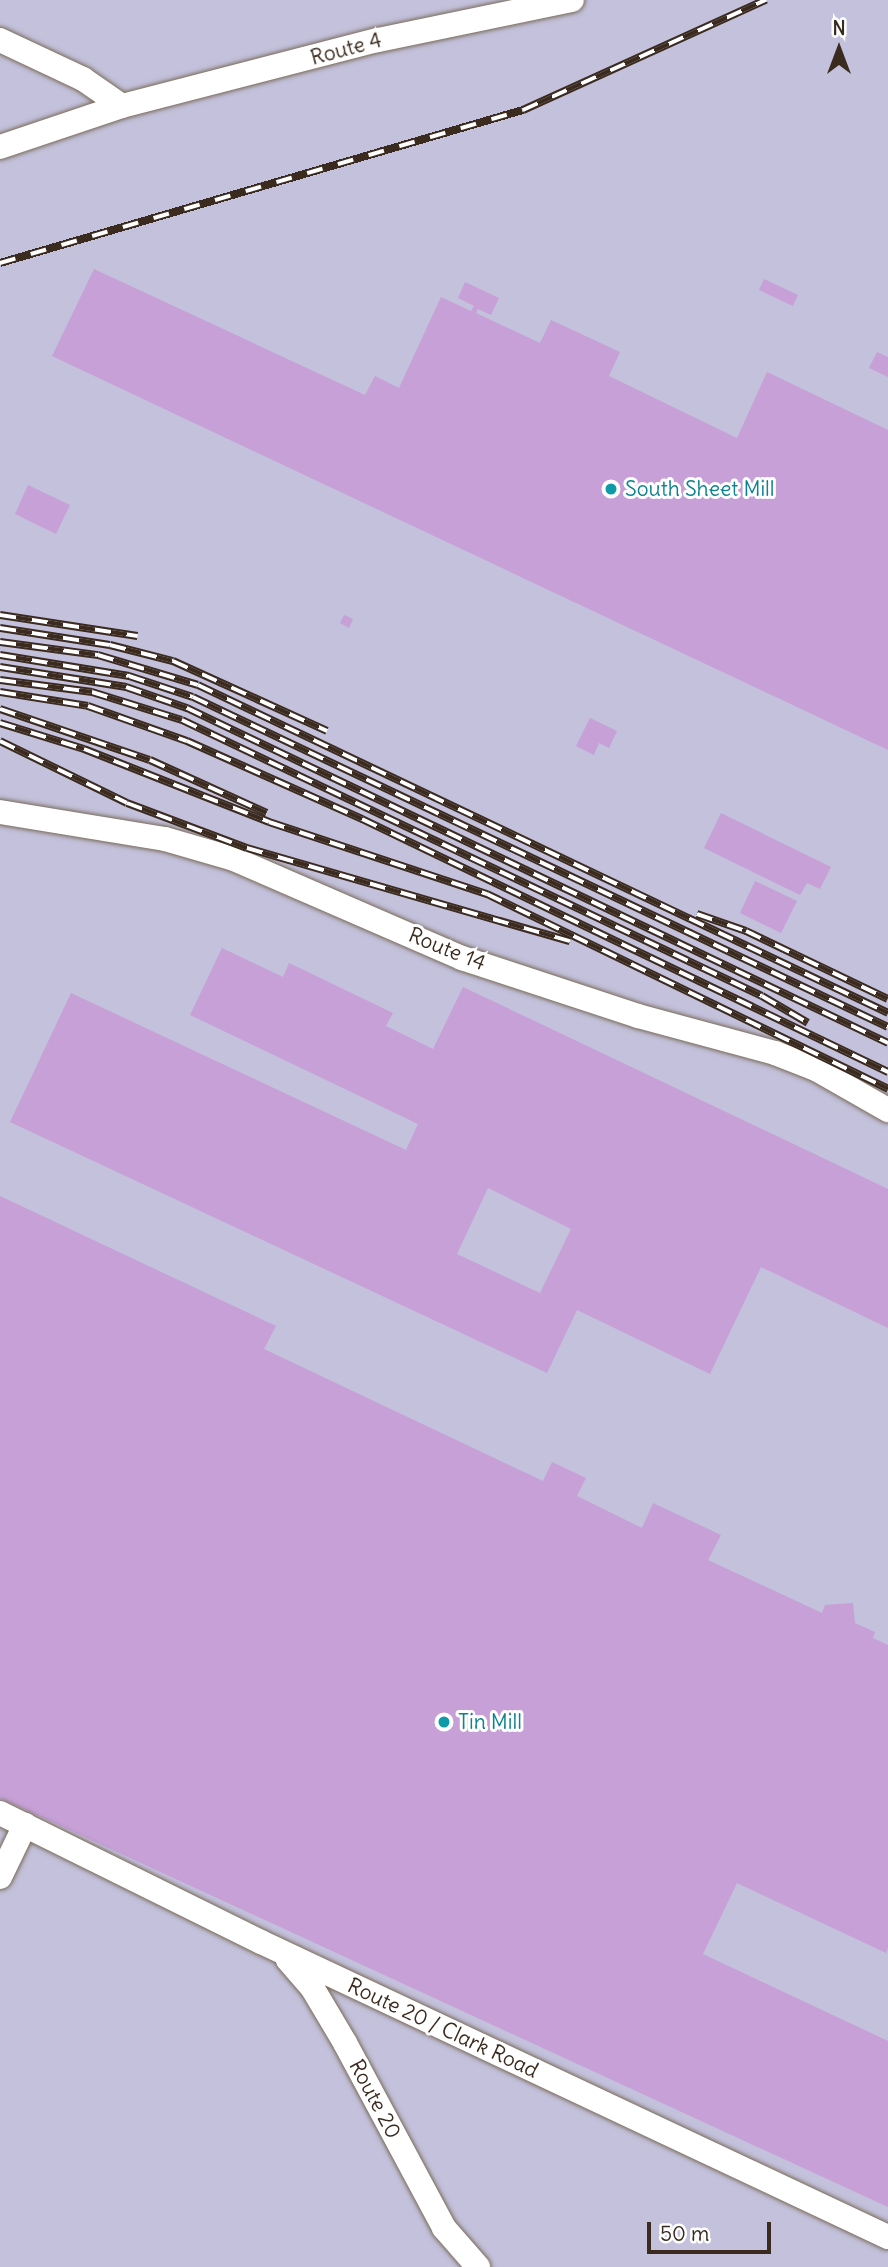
<!DOCTYPE html>
<html>
<head>
<meta charset="utf-8">
<style>
	body { margin:0 }
	#map { position:relative; width:888px; height:2267px; overflow:hidden; background:#ede5c7; font-family:Delius,sans-serif }
	div>[style] { position:absolute }
	[style*='--x'] { left:calc(var(--x)*1px); top:calc(var(--y)*1px); width:calc(var(--w)*1px); rotate:calc(var(--a)*1deg) }
	.industrial>* { inset:0; background:#c3c1db }
	.building>* { inset:0; background:#c6a0d7 }
	.roads { filter:drop-shadow(0 0 2px #796b59) drop-shadow(0 0 2px #796b59) }
	.minor>* { height:24px; margin:-12px; padding:0 12px; transform-origin:12px; border-radius:12px; background:#fff }
	.rail>* { height:8px; margin-top:-4px; transform-origin:0; background:repeating-linear-gradient(90deg,#fff 0 16px,#3b2a1e 0 32px); box-sizing:border-box; border-block:2px solid #3b2a1e }
	.dots>* { width:19px; height:19px; translate:-50% -50%; box-sizing:border-box; border:4px solid #fff; border-radius:50% }
	span { translate:-50% -50%; white-space:nowrap; text-align:center; line-height:1.15; -webkit-text-stroke:6px #fff; paint-order:stroke }
	.street-label { font-size:21px; color:#3b2a1e }
	.culture-label { font-size:21px; color:#0d838f }
	.left { translate:0 -50%; text-align:left }
	.north { position:absolute; left:804px; top:14px; width:70px; height:70px; -webkit-text-stroke:5px #fff; paint-order:stroke; rotate:0deg; font-size:19px; font-weight:700; line-height:28px; text-align:center; color:#3b2a1e }
	.north::after { content:''; display:block; margin:auto; width:24px; height:32px; background:#3b2a1e; clip-path:polygon(50% 0,100% 100%,50% 72%,0 100%) }
	.scale { position:absolute; left:647px; top:2222px; width:124px; height:32px; box-sizing:border-box; border:4px solid #3b2a1e; border-top:0; padding-left:9px; font-size:21px; line-height:24px; white-space:nowrap; color:#3b2a1e; -webkit-text-stroke:5px #fff; paint-order:stroke }
</style>
</head>
<body>
<div id="map">
	<div class="industrial">
		<i style="clip-path:polygon(0 0,888px 0,888px 2267px,0 2267px)"></i>
	</div>
	<div class="building">
		<i style="clip-path:polygon(94px 269px,365px 395px,375px 376px,399px 388px,441px 297px,471px 311px,474px 306px,458px 298px,465px 282px,499px 298px,491px 315px,478px 309px,476px 313px,540px 343px,551px 320px,620px 352px,609px 376px,737px 438px,767px 372px,888px 430px,888px 750px,52px 356px)"></i>
		<i style="clip-path:polygon(764px 279px,798px 295px,793px 306px,759px 290px)"></i>
		<i style="clip-path:polygon(877px 352px,888px 357px,888px 377px,869px 368px)"></i>
		<i style="clip-path:polygon(28px 485px,70px 505px,56px 534px,15px 514px)"></i>
		<i style="clip-path:polygon(344px 615px,353px 619px,349px 628px,340px 623px)"></i>
		<i style="clip-path:polygon(590px 718px,617px 731px,609px 748px,599px 743px,594px 755px,576px 746px)"></i>
		<i style="clip-path:polygon(721px 813px,831px 867px,820px 889px,807px 883px,800px 895px,704px 848px)"></i>
		<i style="clip-path:polygon(755px 881px,797px 901px,781px 933px,740px 913px)"></i>
		<i style="clip-path:polygon(evenodd,222px 948px,283px 977px,289px 963px,393px 1013px,386px 1026px,433px 1049px,463px 987px,888px 1189px,888px 1328px,761px 1267px,710px 1374px,577px 1310px,547px 1373px,10px 1122px,71px 993px,406px 1150px,418px 1124px,190px 1015px,222px 948px,488px 1188px,571px 1229px,540px 1293px,457px 1254px,488px 1188px)"></i>
		<i style="clip-path:polygon(0 1196px,276px 1326px,264px 1349px,543px 1481px,552px 1462px,586px 1478px,577px 1496px,642px 1528px,653px 1503px,666px 1509px,721px 1535px,708px 1560px,822px 1613px,825px 1605px,853px 1603px,855px 1623px,875px 1632px,873px 1638px,888px 1645px,888px 1948px,886px 1953px,737px 1883px,703px 1954px,888px 2041px,888px 2207px,0 1798px)"></i>
	</div>
	<div class="roads">
		<div class="minor">
			<i style="--x:0;--y:40;--w:92;--a:25.2"></i>
			<i style="--x:83;--y:79;--w:47;--a:34.7"></i>
			<i style="--x:122;--y:106;--w:264;--a:-14.5"></i>
			<i style="--x:378;--y:40;--w:198;--a:-11.7"></i>
			<i style="--x:0;--y:147;--w:129;--a:-18.6"></i>
			<i style="--x:0;--y:812;--w:167;--a:9.3"></i>
			<i style="--x:165;--y:839;--w:72;--a:16.2"></i>
			<i style="--x:234;--y:859;--w:249;--a:23.5"></i>
			<i style="--x:462;--y:958;--w:185;--a:18.2"></i>
			<i style="--x:638;--y:1016;--w:142;--a:15.1"></i>
			<i style="--x:775;--y:1053;--w:44;--a:21.3"></i>
			<i style="--x:816;--y:1069;--w:83;--a:29.7"></i>
			<i style="--x:0;--y:1813;--w:291;--a:26.3"></i>
			<i style="--x:261;--y:1942;--w:693;--a:25.2"></i>
			<i style="--x:0;--y:1877;--w:58;--a:-64.3"></i>
			<i style="--x:288;--y:1960;--w:38;--a:49"></i>
			<i style="--x:313;--y:1989;--w:63;--a:59.3"></i>
			<i style="--x:345;--y:2043;--w:210;--a:61.8"></i>
			<i style="--x:444;--y:2228;--w:52;--a:48.9"></i>
		</div>
	</div>
	<div class="rail">
		<i style="--x:0;--y:263;--w:545;--a:-16.31"></i>
		<i style="--x:523;--y:110;--w:267;--a:-24.4"></i>
		<i style="--x:0;--y:615;--w:139;--a:8.7"></i>
		<i style="--x:0;--y:628;--w:111;--a:8.8"></i>
		<i style="--x:110;--y:645;--w:65;--a:14.3"></i>
		<i style="--x:173;--y:661;--w:169;--a:24.4"></i>
		<i style="--x:0;--y:642;--w:99;--a:7.6"></i>
		<i style="--x:98;--y:655;--w:104;--a:16.7"></i>
		<i style="--x:198;--y:685;--w:764;--a:25.42"></i>
		<i style="--x:0;--y:655;--w:131;--a:9.2"></i>
		<i style="--x:129;--y:676;--w:67;--a:18.2"></i>
		<i style="--x:193;--y:697;--w:769;--a:25.4"></i>
		<i style="--x:0;--y:667;--w:128;--a:9"></i>
		<i style="--x:126;--y:687;--w:65;--a:19"></i>
		<i style="--x:187;--y:708;--w:777;--a:25.54"></i>
		<i style="--x:0;--y:680;--w:93;--a:7.4"></i>
		<i style="--x:92;--y:692;--w:94;--a:17.3"></i>
		<i style="--x:182;--y:720;--w:642;--a:25.45"></i>
		<i style="--x:762;--y:996;--w:53;--a:30.4"></i>
		<i style="--x:0;--y:692;--w:89;--a:9"></i>
		<i style="--x:88;--y:706;--w:105;--a:19.5"></i>
		<i style="--x:187;--y:741;--w:192;--a:24"></i>
		<i style="--x:362;--y:819;--w:584;--a:25.69"></i>
		<i style="--x:0;--y:709;--w:158;--a:18.8"></i>
		<i style="--x:150;--y:760;--w:128;--a:24.4"></i>
		<i style="--x:0;--y:723;--w:88;--a:17.2"></i>
		<i style="--x:84;--y:749;--w:199;--a:21.5"></i>
		<i style="--x:269;--y:822;--w:230;--a:18.3"></i>
		<i style="--x:487;--y:894;--w:446;--a:25.9"></i>
		<i style="--x:0;--y:741;--w:141;--a:26"></i>
		<i style="--x:127;--y:803;--w:128;--a:20.6"></i>
		<i style="--x:247;--y:848;--w:336;--a:16.1"></i>
		<i style="--x:697;--y:914;--w:52;--a:19.1"></i>
		<i style="--x:746;--y:931;--w:157;--a:25.6"></i>
	</div>
	<div class="dots">
		<i style="left:611px;top:489px;background:#0f9aa8"></i>
		<i style="left:444px;top:1722px;background:#0f9aa8"></i>
	</div>
	<div class="street-label">
		<span style="left:346px;top:49px;rotate:-15deg">Route 4</span>
		<span style="left:447px;top:949px;rotate:22deg">Route 14</span>
		<span style="left:443px;top:2028px;rotate:25deg">Route 20 / Clark Road</span>
		<span style="left:375px;top:2099px;rotate:62deg">Route 20</span>
	</div>
	<div class="culture-label">
		<span class="left" style="left:625px;top:489px">South Sheet Mill</span>
		<span class="left" style="left:458px;top:1722px">Tin Mill</span>
	</div>
	<div class="north">N</div>
	<div class="scale">50 m</div>
</div>
</body>
</html>
